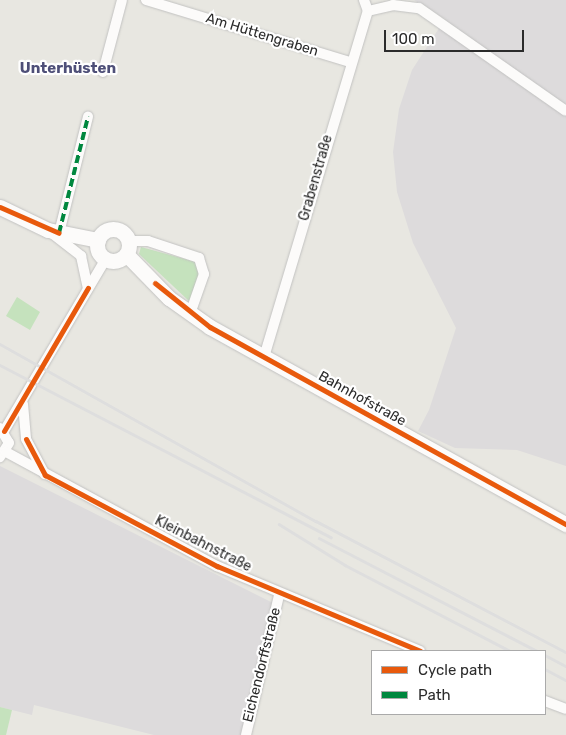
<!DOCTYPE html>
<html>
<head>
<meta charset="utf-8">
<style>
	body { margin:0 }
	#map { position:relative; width:566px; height:735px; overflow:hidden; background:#e8e7e1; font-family:Rubik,sans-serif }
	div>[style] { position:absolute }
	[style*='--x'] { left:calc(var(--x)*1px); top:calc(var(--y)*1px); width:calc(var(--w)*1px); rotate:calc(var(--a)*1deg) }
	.industrial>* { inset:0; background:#dddbdc }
	.green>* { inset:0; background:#c5e2bd }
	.roads { filter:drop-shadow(0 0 1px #c2c2c1) drop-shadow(0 0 1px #c2c2c1) }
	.street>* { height:10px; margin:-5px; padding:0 5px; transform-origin:5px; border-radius:5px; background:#fcfbfa }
	.secondary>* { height:15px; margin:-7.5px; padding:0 7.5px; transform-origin:7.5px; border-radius:7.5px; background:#fcfbfa }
	.secondary>.ring { margin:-7.5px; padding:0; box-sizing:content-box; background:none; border:15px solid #fcfbfa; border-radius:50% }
	.rail>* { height:2.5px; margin:-1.25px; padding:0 1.25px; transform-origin:1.25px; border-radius:1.25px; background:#dedede }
	.quiet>* { height:4px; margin-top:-2px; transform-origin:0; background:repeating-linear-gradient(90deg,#00873e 0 8px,transparent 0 12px) }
	.cycleway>* { height:5px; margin:-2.5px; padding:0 2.5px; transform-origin:2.5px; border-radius:2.5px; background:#e8590c }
	span { translate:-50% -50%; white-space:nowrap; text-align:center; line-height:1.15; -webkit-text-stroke:4.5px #fff; paint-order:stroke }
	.street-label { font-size:14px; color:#2b2b2b }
	.neighbourhood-label { font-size:15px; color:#4e4f78; font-weight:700 }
	.legend { position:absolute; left:371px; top:650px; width:175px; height:65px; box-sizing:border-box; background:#fff; border:1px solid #aaa; margin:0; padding:6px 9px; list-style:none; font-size:15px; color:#2b2b2b }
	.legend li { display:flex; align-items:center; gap:10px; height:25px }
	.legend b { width:25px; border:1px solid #aaa }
	.scale { position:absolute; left:384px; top:30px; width:140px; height:22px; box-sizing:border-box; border:2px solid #2b2b2b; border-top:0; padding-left:6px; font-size:15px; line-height:18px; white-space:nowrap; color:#2b2b2b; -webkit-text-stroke:4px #fff; paint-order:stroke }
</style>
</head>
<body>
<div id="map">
	<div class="industrial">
		<i style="clip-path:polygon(414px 0,566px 0,566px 466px,517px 450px,455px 448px,418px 431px,429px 410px,456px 328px,413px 243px,397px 192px,393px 152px,399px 109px,412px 70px,445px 19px)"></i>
		<i style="clip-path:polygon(0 466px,273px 603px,246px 735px,154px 735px,34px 705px,32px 715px,0 707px)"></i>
	</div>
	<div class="green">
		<i style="clip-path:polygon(141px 247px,196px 262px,202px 271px,190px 302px,139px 254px)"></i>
		<i style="clip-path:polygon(17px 297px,40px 312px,30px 330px,6px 316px)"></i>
		<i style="clip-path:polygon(0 707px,12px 710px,6px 735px,0 735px)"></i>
	</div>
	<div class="roads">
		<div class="street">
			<i style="--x:146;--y:0;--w:213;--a:16.9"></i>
			<i style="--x:368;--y:11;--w:26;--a:-13"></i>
			<i style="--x:393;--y:5;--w:26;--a:7"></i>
			<i style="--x:419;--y:8;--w:179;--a:35"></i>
			<i style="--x:103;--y:72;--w:74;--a:-75.2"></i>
			<i style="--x:59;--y:233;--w:120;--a:-76"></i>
			<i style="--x:53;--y:234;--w:36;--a:38"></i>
			<i style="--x:81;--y:256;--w:33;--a:78"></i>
			<i style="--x:129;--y:241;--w:19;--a:0"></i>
			<i style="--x:148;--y:241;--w:54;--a:18.4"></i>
			<i style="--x:199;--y:258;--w:17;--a:73"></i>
			<i style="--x:204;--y:274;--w:42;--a:109.3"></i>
			<i style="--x:264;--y:357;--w:361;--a:-73.3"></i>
			<i style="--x:368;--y:11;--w:12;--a:-110"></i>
			<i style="--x:23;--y:404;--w:35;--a:85"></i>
			<i style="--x:26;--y:439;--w:40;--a:62"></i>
			<i style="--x:0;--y:428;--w:17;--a:59"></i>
			<i style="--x:9;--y:443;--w:17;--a:123"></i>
			<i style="--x:4;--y:431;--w:199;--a:-59.4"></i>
			<i style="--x:6;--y:452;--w:240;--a:28.4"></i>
			<i style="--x:217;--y:566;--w:220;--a:22.7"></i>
			<i style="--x:545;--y:701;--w:22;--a:21"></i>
			<i style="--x:246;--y:735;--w:144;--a:-76.7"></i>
		</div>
		<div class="secondary">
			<i style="--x:0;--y:207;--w:53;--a:25.6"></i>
			<i style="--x:48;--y:230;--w:51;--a:11.3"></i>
			<i class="ring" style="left:97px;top:229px;width:17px;height:17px"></i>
			<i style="--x:127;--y:255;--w:60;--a:45.7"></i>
			<i style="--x:169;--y:298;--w:50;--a:35.3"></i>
			<i style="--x:210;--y:327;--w:407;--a:29"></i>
		</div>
	</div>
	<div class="rail">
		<i style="--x:0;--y:344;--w:362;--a:29.3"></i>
		<i style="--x:316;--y:521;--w:282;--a:27.7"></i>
		<i style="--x:0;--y:365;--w:373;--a:27.5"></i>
		<i style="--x:279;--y:524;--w:78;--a:31.8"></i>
		<i style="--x:345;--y:565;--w:186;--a:27.5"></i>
		<i style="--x:319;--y:538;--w:246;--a:27.4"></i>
		<i style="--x:545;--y:655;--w:24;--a:28"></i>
		<i style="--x:545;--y:669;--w:24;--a:28"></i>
	</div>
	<div class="quiet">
		<i style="--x:59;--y:233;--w:120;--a:-76"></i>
	</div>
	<div class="cycleway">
		<i style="--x:0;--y:207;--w:64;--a:23.8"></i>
		<i style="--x:155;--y:283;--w:70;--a:38.7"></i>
		<i style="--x:210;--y:327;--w:407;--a:29"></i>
		<i style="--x:4;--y:431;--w:166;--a:-59.6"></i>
		<i style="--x:26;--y:439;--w:41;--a:62.2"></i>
		<i style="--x:45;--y:475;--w:195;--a:27.9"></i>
		<i style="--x:217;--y:566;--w:220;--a:22.7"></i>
	</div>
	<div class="street-label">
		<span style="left:262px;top:35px;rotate:17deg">Am Hüttengraben</span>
		<span style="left:316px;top:178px;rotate:-74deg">Grabenstraße</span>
		<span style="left:362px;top:399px;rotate:29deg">Bahnhofstraße</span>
		<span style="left:203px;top:544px;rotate:27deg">Kleinbahnstraße</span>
		<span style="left:262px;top:665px;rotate:-76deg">Eichendorffstraße</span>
	</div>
	<div class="neighbourhood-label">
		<span style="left:68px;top:69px">Unterhüsten</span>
	</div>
	<ul class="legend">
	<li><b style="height:6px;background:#e8590c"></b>Cycle path</li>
	<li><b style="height:6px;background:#00873e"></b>Path</li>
	</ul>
	<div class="scale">100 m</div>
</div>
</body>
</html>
